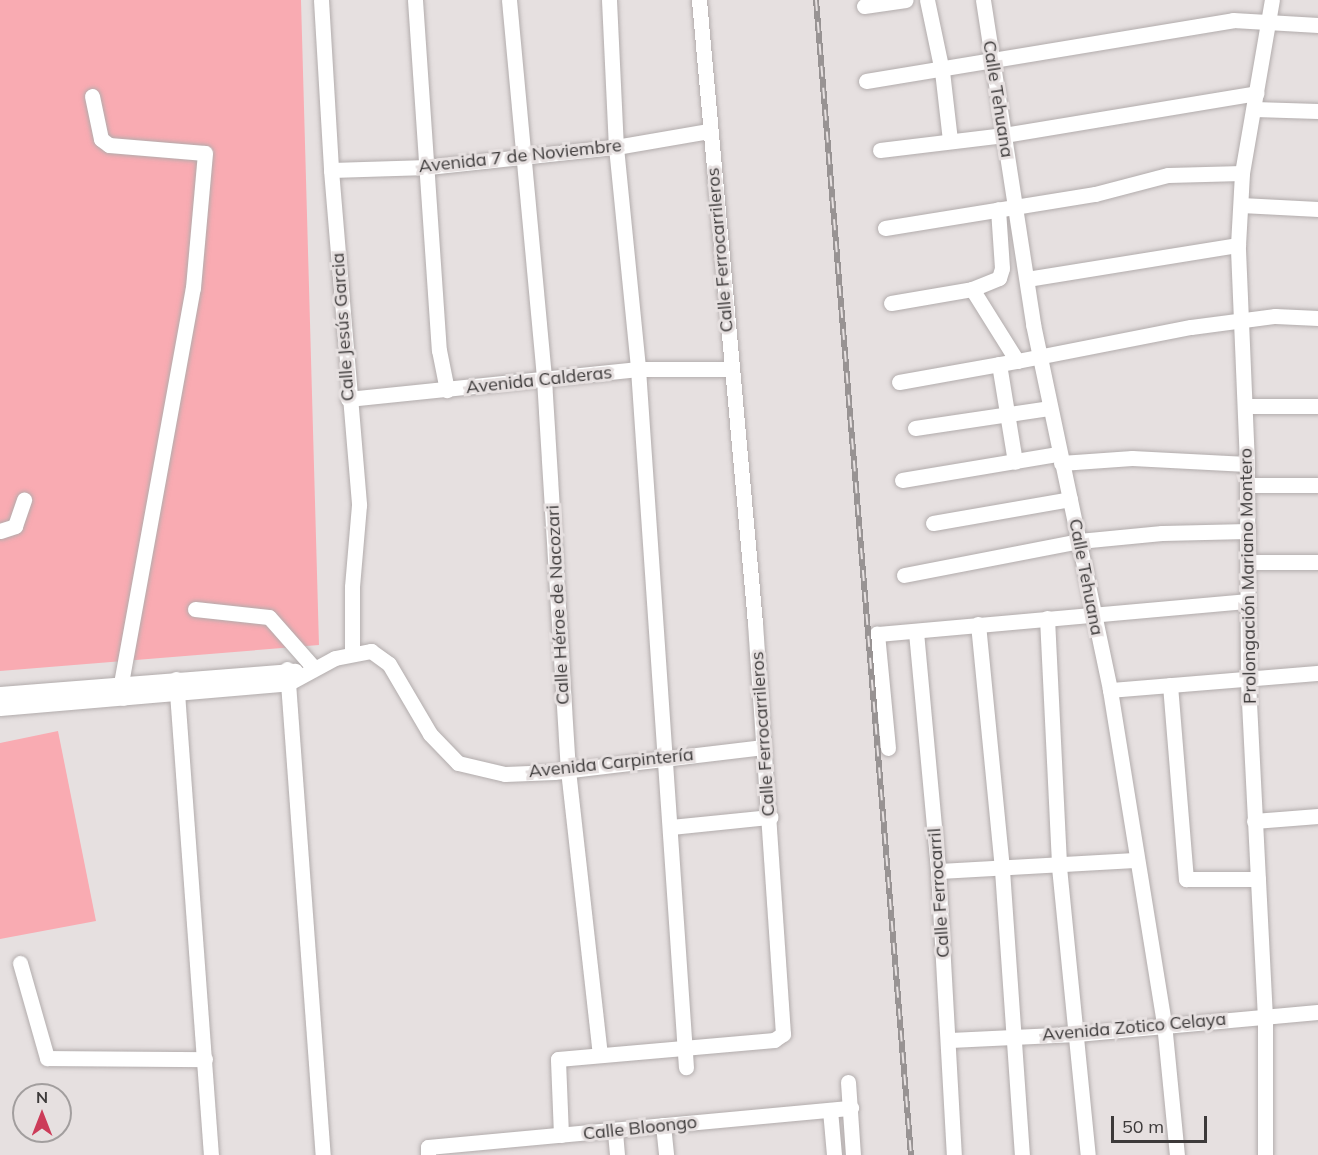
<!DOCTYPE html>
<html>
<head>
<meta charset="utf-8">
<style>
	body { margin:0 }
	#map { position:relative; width:1318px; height:1155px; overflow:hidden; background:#e6e0e0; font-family:Mulish,sans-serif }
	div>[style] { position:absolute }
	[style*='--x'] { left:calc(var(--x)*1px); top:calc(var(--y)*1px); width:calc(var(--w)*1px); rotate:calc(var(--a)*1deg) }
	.green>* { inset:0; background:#f9abb2 }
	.roads { filter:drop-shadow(0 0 2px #b2acac) drop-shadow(0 0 2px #b2acac) }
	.minor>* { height:15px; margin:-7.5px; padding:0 7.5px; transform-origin:7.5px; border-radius:7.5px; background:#fff }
	.rail>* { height:6px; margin-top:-3px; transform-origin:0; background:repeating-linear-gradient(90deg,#e6e0e0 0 11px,#989393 0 22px); box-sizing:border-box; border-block:2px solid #989393 }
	span { translate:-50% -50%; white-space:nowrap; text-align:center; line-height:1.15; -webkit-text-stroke:6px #e6e0e0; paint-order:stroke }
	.street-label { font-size:18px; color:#3d3a3a }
	.north { position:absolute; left:12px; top:1083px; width:60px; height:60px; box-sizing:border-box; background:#e6e0e0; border:2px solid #a29e9e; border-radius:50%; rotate:0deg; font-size:16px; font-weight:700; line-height:24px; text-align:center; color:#3d3a3a }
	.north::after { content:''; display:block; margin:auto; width:21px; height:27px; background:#cc3c59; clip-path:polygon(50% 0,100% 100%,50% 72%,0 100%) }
	.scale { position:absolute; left:1111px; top:1116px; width:96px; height:27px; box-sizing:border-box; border:3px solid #3d3a3a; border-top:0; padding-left:8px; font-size:18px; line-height:21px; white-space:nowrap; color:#3d3a3a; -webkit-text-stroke:4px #e6e0e0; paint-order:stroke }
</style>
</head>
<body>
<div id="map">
	<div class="green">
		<i style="clip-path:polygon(0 0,301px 0,319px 645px,0 671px)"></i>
		<i style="clip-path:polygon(58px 731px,96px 921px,0 939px,0 743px)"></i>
	</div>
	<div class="roads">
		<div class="minor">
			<i style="--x:321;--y:0;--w:170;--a:86.6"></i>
			<i style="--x:331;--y:170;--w:336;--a:85.2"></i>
			<i style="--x:359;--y:505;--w:82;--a:94.9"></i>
			<i style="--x:352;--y:587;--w:67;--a:90"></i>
			<i style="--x:415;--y:0;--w:351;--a:86.1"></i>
			<i style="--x:439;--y:350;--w:41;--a:78.7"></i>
			<i style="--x:509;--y:0;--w:381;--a:84.7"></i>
			<i style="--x:544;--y:379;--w:392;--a:86.5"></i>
			<i style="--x:568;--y:770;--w:286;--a:83.6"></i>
			<i style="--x:609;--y:0;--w:147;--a:87.3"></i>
			<i style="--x:616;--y:147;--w:223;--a:84.3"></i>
			<i style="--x:638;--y:369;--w:700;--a:86.07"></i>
			<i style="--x:927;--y:0;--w:73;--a:78.1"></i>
			<i style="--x:942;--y:71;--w:69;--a:83.4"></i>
			<i style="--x:983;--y:0;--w:328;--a:81.2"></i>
			<i style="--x:1033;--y:324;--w:374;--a:78.1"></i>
			<i style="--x:1110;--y:690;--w:337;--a:80.8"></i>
			<i style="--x:1164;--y:1023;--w:133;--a:84.4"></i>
			<i style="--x:864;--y:6;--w:42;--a:-8.1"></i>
			<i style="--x:866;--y:81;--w:372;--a:-9.4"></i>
			<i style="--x:1233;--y:20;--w:85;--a:3.4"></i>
			<i style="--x:92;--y:96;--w:44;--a:78.2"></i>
			<i style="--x:101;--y:139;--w:10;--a:37"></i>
			<i style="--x:109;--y:145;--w:96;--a:4.8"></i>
			<i style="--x:205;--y:153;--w:135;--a:95.1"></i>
			<i style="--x:193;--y:287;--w:403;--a:100.3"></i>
			<i style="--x:121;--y:684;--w:14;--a:82"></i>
			<i style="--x:1254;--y:109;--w:64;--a:1.8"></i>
			<i style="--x:880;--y:150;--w:125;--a:-6.9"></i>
			<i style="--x:1004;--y:135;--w:256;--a:-9.4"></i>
			<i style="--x:331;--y:170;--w:97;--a:-1.8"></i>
			<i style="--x:428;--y:167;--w:189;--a:-6.1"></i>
			<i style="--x:616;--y:147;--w:94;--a:-9.8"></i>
			<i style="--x:1241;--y:205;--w:77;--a:3"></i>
			<i style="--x:885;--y:228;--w:213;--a:-9.2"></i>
			<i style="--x:1095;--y:194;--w:75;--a:-14.6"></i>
			<i style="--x:1168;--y:175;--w:74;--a:-1.5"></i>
			<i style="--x:1027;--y:279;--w:214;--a:-9.2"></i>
			<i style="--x:972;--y:289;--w:29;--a:-22"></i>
			<i style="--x:999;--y:278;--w:10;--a:-73"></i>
			<i style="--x:1002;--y:268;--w:59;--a:-93.9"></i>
			<i style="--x:891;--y:303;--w:82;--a:-9.8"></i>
			<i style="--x:972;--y:289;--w:85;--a:58"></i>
			<i style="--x:1017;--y:361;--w:177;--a:-11.1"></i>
			<i style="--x:1191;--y:327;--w:85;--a:-7.5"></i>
			<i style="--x:1275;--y:316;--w:43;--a:2.7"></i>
			<i style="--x:999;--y:364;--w:99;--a:80.7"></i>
			<i style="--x:899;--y:382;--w:120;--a:-10.1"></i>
			<i style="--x:348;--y:399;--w:292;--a:-5.9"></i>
			<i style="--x:638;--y:369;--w:92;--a:0"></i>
			<i style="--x:1246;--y:406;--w:72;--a:0"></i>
			<i style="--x:915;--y:428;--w:135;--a:-8.5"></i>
			<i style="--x:1061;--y:463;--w:71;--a:-4"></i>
			<i style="--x:1132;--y:458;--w:115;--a:3"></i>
			<i style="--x:902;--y:480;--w:158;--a:-9.5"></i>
			<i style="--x:1248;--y:485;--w:70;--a:0"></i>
			<i style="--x:933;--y:523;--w:139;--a:-9.9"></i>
			<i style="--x:0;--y:531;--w:16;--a:-18"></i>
			<i style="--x:15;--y:526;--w:28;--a:-71"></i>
			<i style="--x:1248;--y:562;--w:70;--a:0"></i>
			<i style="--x:904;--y:575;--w:178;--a:-11"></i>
			<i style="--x:1079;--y:541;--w:83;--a:-5.5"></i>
			<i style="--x:1162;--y:533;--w:86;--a:-1.3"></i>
			<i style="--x:195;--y:609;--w:74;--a:6.2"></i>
			<i style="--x:269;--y:617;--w:68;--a:48.6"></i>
			<i style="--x:1047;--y:618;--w:249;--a:87.2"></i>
			<i style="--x:1059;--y:867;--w:289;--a:84.3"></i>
			<i style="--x:978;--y:624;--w:247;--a:84.4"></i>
			<i style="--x:1002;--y:870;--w:286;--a:86"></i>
			<i style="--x:916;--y:632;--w:240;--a:84.7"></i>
			<i style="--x:938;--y:871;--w:284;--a:86.8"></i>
			<i style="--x:287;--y:669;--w:487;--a:85.8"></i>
			<i style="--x:176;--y:679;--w:477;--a:85.8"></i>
			<i style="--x:1170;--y:685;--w:195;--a:85.3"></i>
			<i style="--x:1186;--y:879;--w:72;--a:0"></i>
			<i style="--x:1110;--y:690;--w:209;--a:-4.7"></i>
			<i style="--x:0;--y:694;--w:296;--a:-4.5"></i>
			<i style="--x:0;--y:708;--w:290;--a:-4.9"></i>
			<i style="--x:289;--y:683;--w:52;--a:-28.5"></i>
			<i style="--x:335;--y:658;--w:37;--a:-11"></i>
			<i style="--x:371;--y:651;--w:22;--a:36"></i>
			<i style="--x:389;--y:664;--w:81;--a:59.6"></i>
			<i style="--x:430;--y:734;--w:40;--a:46"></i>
			<i style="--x:458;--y:763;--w:48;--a:13.2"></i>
			<i style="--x:505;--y:774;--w:49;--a:-2.3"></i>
			<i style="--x:554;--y:772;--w:211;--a:-6.8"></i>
			<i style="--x:888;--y:748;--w:115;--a:-95.5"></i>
			<i style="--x:877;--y:634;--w:371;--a:-5.1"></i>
			<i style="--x:1254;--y:821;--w:64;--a:-4.5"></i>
			<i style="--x:671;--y:827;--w:100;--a:-5.8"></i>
			<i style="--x:938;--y:871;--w:198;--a:-3.2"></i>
			<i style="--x:20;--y:963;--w:99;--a:74.1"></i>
			<i style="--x:47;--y:1058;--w:158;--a:0.4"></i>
			<i style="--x:950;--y:1040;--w:126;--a:-2.7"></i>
			<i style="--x:1076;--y:1034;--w:243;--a:-5.2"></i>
			<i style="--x:848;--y:1082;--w:73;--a:86.1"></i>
			<i style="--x:830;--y:1110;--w:45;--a:84.9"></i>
			<i style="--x:663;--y:1125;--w:30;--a:84"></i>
			<i style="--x:615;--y:1132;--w:23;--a:85"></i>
			<i style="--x:561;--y:1135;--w:76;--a:-92.3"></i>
			<i style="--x:558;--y:1059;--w:217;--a:-5"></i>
			<i style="--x:774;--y:1040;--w:11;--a:-34"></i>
			<i style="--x:783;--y:1034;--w:412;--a:-93.9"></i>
			<i style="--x:755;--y:623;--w:626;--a:-95.14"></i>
			<i style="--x:428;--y:1155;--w:8;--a:-90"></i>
			<i style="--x:428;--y:1147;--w:425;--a:-5.3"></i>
			<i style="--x:1265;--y:1155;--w:137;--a:-90"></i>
			<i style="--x:1265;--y:1018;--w:340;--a:-92.9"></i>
			<i style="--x:1248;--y:678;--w:214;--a:-90.3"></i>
			<i style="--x:1247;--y:464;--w:219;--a:-92.4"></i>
			<i style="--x:1238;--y:245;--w:72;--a:-86.8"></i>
			<i style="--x:1242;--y:173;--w:176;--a:-80.2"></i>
		</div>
	</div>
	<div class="rail">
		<i style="--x:816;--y:0;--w:1159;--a:85.3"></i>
	</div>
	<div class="street-label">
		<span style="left:998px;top:99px;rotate:81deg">Calle Tehuana</span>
		<span style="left:520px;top:156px;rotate:-6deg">Avenida 7 de Noviembre</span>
		<span style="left:720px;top:250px;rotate:-95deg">Calle Ferrocarrileros</span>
		<span style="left:343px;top:327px;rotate:-94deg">Calle Jesús Garcia</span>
		<span style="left:539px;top:380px;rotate:-6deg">Avenida Calderas</span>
		<span style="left:1248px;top:576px;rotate:-91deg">Prolongación Mariano Montero</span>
		<span style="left:1086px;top:577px;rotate:79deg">Calle Tehuana</span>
		<span style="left:558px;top:605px;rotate:-93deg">Calle Héroe de Nacozari</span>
		<span style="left:763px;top:734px;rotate:-94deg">Calle Ferrocarrileros</span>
		<span style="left:611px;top:763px;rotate:-6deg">Avenida Carpintería</span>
		<span style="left:939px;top:893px;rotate:-94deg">Calle Ferrocarril</span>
		<span style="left:1134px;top:1027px;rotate:-5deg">Avenida Zotico Celaya</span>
		<span style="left:640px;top:1128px;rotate:-6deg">Calle Bloongo</span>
	</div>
	<div class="north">N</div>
	<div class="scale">50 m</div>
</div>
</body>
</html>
